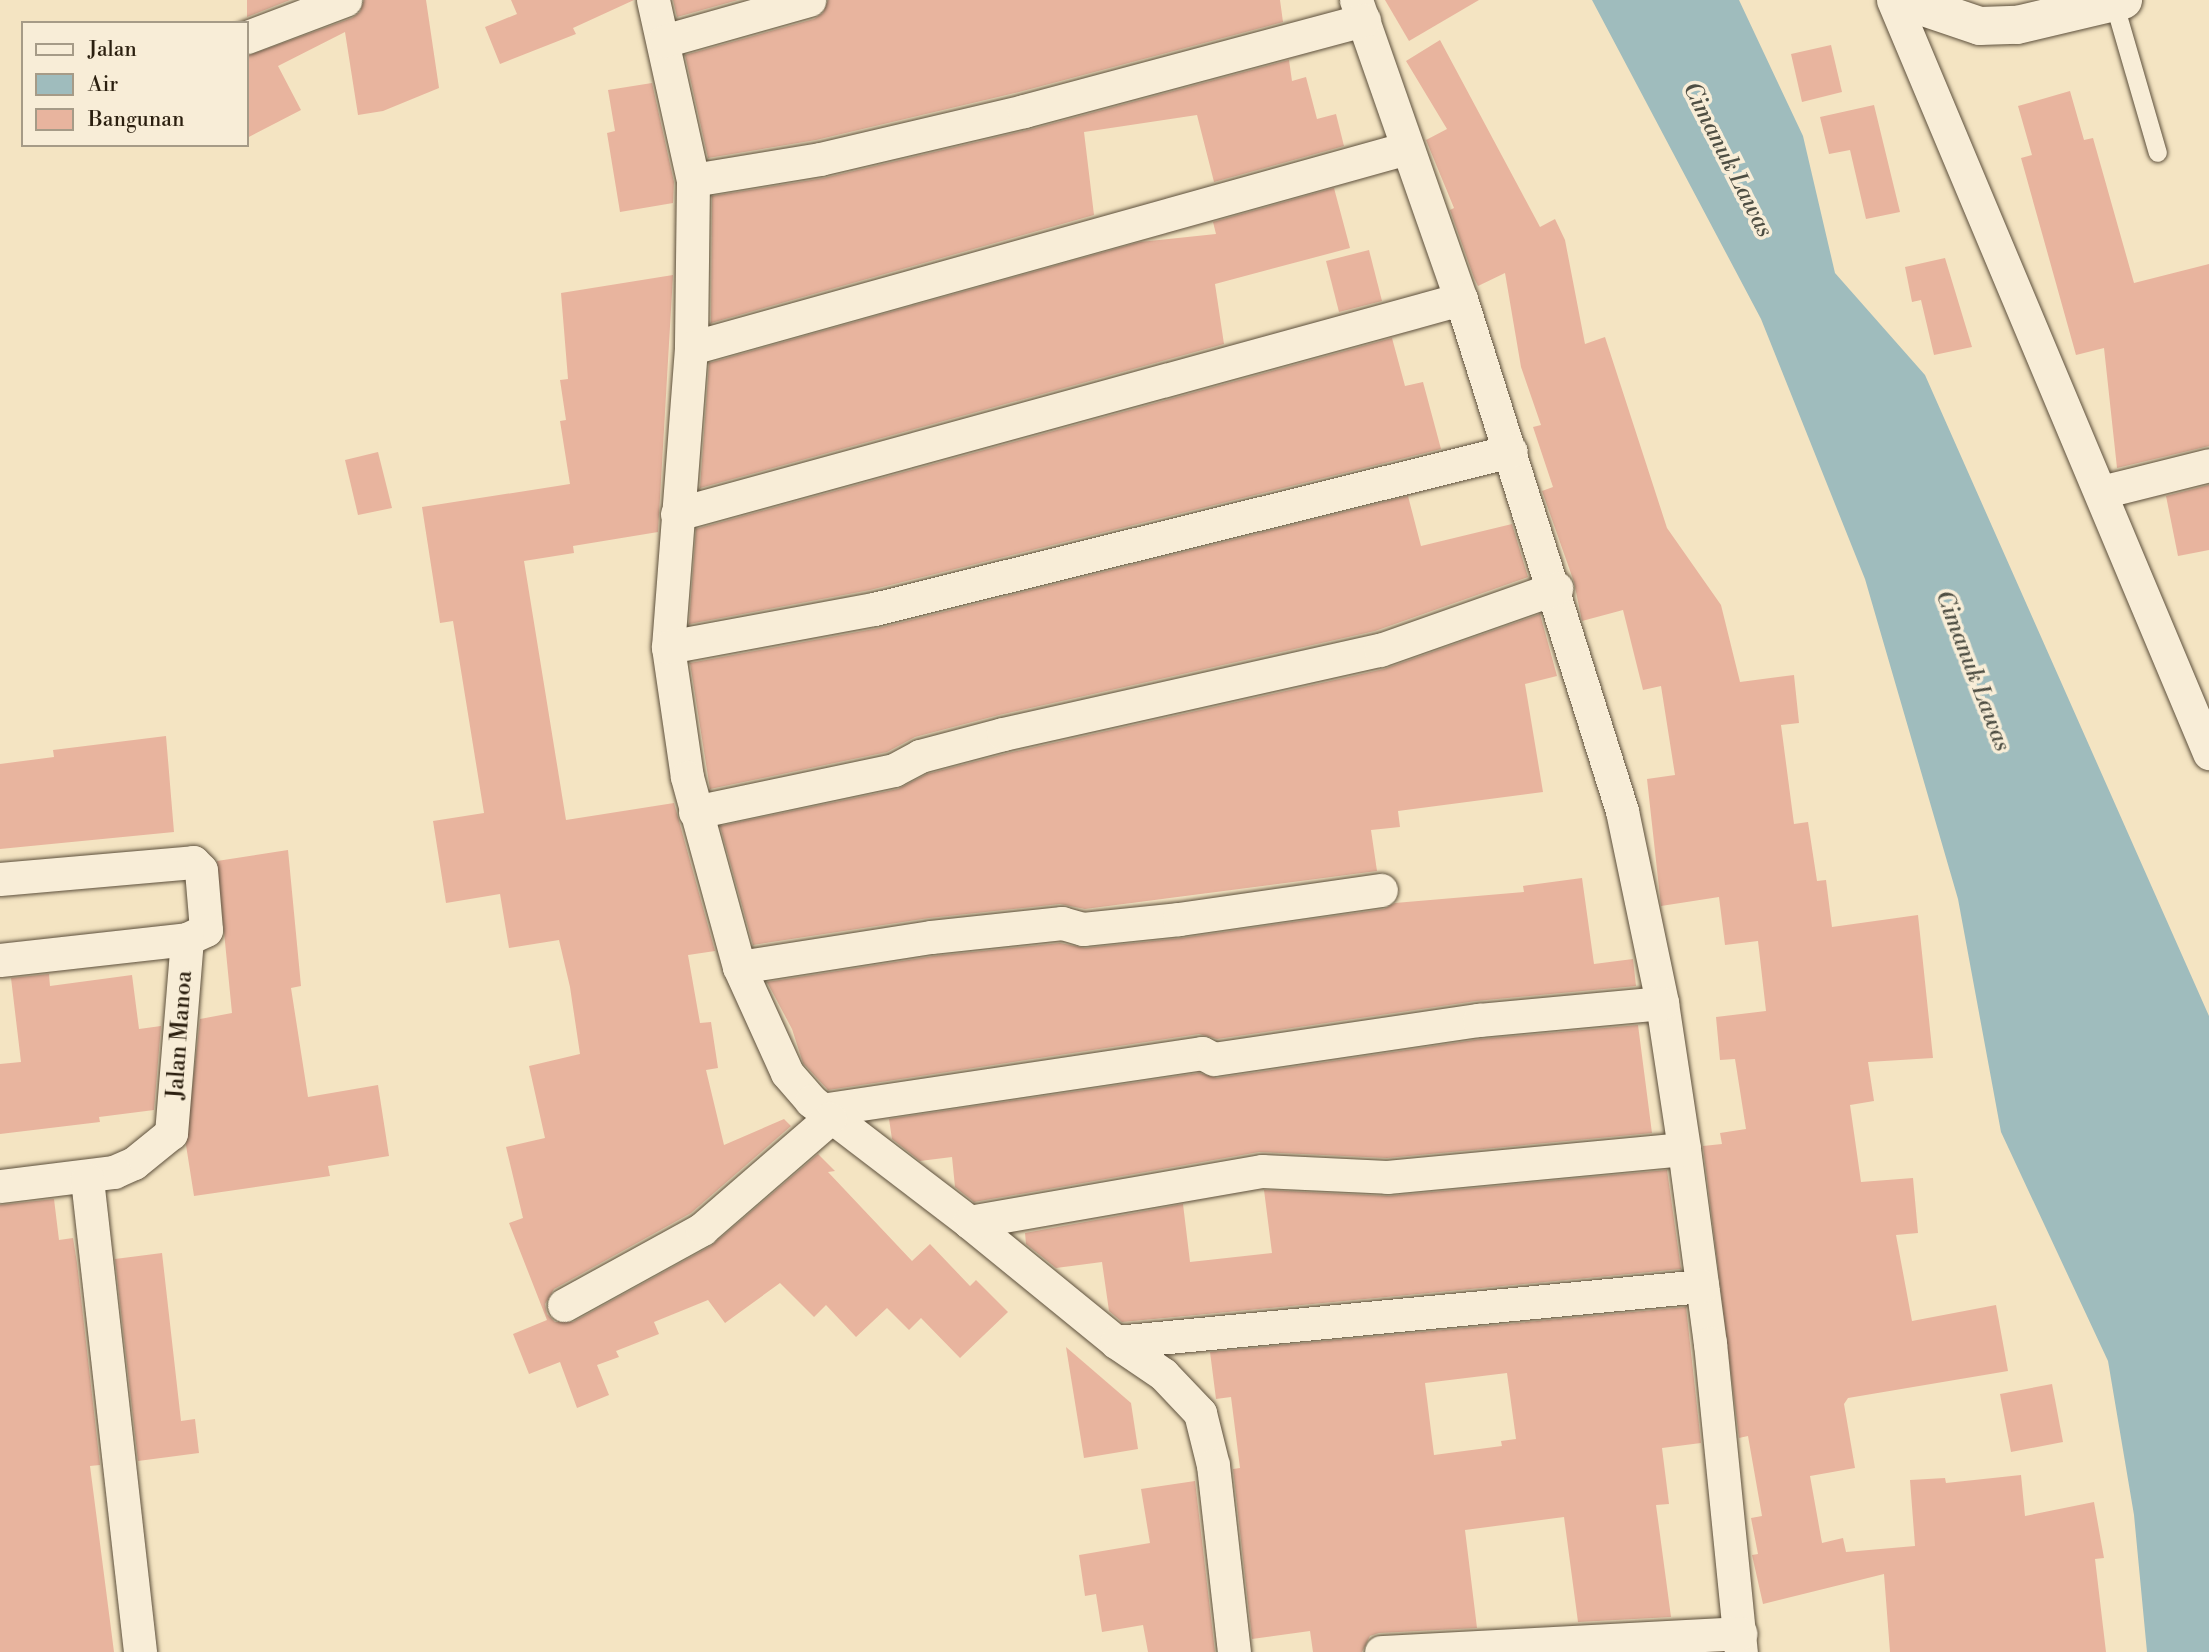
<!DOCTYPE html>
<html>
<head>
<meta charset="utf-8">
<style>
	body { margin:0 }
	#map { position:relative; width:2209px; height:1652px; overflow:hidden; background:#f4e4c2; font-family:"Libre Bodoni",serif }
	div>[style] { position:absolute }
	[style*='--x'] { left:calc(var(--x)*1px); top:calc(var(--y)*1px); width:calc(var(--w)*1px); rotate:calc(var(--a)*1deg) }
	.water>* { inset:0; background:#9fbcbd }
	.building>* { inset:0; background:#e8b49e }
	.roads { filter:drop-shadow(0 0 2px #5d503c) drop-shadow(0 0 2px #5d503c) }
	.service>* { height:18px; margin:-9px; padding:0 9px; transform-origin:9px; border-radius:9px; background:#f8edd7 }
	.minor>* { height:33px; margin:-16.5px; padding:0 16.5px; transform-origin:16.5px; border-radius:16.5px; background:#f8edd7 }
	.tertiary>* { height:38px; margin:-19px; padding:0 19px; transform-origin:19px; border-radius:19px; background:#f8edd7 }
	span { translate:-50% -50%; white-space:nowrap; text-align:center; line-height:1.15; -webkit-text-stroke:7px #f8edd7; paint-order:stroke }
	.street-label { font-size:23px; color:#2b1f0f }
	.water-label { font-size:24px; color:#4e4e43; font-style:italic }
	.legend { position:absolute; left:21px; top:21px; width:228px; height:126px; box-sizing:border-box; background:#f8edd7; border:2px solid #a69b87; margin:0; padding:9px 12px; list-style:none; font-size:21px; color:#2b1f0f }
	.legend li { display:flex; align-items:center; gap:14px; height:35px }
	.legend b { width:35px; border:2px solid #a69b87 }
</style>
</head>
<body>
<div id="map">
	<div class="water">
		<i style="clip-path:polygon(1592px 0,1739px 0,1803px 136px,1835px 273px,1925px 375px,2209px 1016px,2209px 1652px,2147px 1652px,2134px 1515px,2108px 1361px,2001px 1132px,1958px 899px,1865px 579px,1761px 319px)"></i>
	</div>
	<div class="building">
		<i style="clip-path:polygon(247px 0,290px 0,247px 17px)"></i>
		<i style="clip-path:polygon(364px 0,426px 0,439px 88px,383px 111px,358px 115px,345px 32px,278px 66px,301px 110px,247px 138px,247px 56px,352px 18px,360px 12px)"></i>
		<i style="clip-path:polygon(511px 0,634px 0,573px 28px,576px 34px,500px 64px,485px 27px,517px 14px)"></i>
		<i style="clip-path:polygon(673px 0,738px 0,677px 17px)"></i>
		<i style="clip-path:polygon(828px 0,1280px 0,1283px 22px,1019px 92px,816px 140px,708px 158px,685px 55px,814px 19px,823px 13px)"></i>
		<i style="clip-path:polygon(1385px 0,1479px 0,1409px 41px)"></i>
		<i style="clip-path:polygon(1440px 40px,1540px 227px,1555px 219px,1565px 240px,1585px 344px,1605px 337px,1667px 528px,1721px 605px,1740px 682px,1794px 675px,1799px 723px,1781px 725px,1794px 824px,1808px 822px,1817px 881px,1826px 880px,1832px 927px,1918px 915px,1933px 1058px,1868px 1062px,1874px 1101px,1850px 1105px,1861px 1182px,1913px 1178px,1918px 1233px,1896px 1235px,1912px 1321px,1996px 1305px,2008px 1371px,1848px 1398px,1844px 1404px,1855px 1468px,1810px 1476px,1822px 1543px,1843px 1538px,1846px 1552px,1915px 1546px,1910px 1480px,1945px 1478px,1946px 1483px,2021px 1475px,2025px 1516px,2094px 1502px,2104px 1558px,2095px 1559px,2106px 1652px,1890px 1652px,1884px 1574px,1763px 1604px,1752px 1555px,1758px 1554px,1751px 1518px,1762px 1516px,1748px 1436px,1739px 1438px,1703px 1146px,1722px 1144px,1720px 1133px,1746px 1129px,1735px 1059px,1720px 1060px,1716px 1017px,1766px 1011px,1758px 941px,1725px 945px,1719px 897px,1661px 906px,1647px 779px,1675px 775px,1661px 686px,1643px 690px,1623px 610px,1582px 621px,1574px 582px,1542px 491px,1553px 487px,1533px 427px,1541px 425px,1521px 367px,1505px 273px,1478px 286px,1474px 278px,1450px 210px,1454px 208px,1426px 140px,1447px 129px,1406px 61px)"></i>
		<i style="clip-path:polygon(1831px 45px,1842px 92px,1802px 102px,1791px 54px)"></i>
		<i style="clip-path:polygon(1289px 60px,1292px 81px,1306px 77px,1317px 119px,1336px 114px,1344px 146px,1214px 182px,1197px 115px,1084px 132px,1094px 215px,711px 323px,712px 196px,824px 178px,1028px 130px)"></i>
		<i style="clip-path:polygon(652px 83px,674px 182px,673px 203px,620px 212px,607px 133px,615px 131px,608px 90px)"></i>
		<i style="clip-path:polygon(2070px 91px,2084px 140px,2093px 138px,2134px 283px,2209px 264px,2209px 446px,2117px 468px,2104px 348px,2076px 355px,2021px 158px,2032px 155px,2018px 106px)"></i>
		<i style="clip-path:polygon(1874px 105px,1900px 212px,1866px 219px,1850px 150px,1829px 154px,1820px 117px)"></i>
		<i style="clip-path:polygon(1334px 188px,1350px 248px,1215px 284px,1224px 344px,700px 488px,709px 363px,1140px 242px,1216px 234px,1213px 222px)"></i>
		<i style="clip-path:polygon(1369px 250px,1382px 301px,1339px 312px,1326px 261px)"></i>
		<i style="clip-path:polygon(1945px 258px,1972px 347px,1934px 355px,1921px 300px,1912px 302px,1905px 267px)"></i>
		<i style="clip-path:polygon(673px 275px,658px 532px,573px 546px,574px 553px,524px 561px,566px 820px,674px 803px,715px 951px,688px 955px,700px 1023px,711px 1022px,718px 1068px,706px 1070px,724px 1145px,784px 1119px,791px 1126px,691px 1213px,554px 1289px,545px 1304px,547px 1314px,555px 1322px,573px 1322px,711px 1246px,818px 1154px,835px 1171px,828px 1172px,912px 1261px,930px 1244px,970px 1286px,976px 1280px,1008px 1312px,960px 1358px,921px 1318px,909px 1330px,887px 1308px,856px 1337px,826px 1305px,814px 1317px,780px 1283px,725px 1323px,708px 1300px,654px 1322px,659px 1334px,616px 1351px,619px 1357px,597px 1365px,609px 1395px,577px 1408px,560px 1362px,529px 1374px,513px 1334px,547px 1320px,509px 1223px,523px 1218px,506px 1147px,545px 1138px,529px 1066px,580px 1054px,570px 987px,559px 940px,509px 948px,500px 894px,446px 903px,433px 821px,484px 813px,453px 621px,440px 623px,422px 507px,570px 484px,560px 421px,566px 420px,560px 380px,568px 379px,561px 293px)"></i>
		<i style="clip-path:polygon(1392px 338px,1405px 386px,1423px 382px,1441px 449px,870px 590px,689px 624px,696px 529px)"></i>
		<i style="clip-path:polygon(378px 452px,392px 508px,358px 515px,345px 460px)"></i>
		<i style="clip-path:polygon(2209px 485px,2209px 550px,2178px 556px,2166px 496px)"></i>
		<i style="clip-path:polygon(1408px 496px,1421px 546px,1512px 524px,1528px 577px,1375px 631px,999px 715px,915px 737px,887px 752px,710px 789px,690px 663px,879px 628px)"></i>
		<i style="clip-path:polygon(1540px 614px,1557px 676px,1525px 684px,1543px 792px,1398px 811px,1400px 827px,1371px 830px,1377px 871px,1085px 909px,1060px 904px,929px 918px,753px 945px,720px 826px,898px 789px,927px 774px,1008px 753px,1384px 669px)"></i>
		<i style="clip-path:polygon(166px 736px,174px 832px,0 849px,0 764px,54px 757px,53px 750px)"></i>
		<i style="clip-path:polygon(288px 850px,301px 986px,291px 988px,308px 1097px,378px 1085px,389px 1156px,328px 1166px,330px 1176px,194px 1196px,186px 1145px,200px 1019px,232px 1013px,217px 861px)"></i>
		<i style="clip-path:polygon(1582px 878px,1594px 964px,1633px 959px,1636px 986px,1476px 1001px,1217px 1039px,1199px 1034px,828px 1090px,803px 1063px,792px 1029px,767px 982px,934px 956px,1060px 943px,1085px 948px,1182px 938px,1384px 909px,1395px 903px,1524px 892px,1523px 886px)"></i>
		<i style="clip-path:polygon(49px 974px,50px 986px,132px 975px,139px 1029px,161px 1026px,154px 1110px,99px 1117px,100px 1122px,0 1134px,0 1064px,21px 1062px,11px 978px)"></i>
		<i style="clip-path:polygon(1638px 1025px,1652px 1133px,1387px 1158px,1259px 1152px,974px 1202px,955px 1187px,952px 1157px,920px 1161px,892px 1139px,889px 1119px,1199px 1073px,1217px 1078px,1481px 1039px)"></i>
		<i style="clip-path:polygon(1667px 1170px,1681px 1269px,1122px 1322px,1109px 1311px,1102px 1262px,1056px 1268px,1026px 1244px,1025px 1233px,1183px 1204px,1190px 1262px,1272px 1253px,1264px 1190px,1389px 1196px)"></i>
		<i style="clip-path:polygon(54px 1199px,59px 1240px,73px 1238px,77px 1263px,100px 1465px,90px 1466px,114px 1652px,0 1652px,0 1205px)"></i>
		<i style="clip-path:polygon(162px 1253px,181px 1421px,195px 1419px,199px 1453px,138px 1461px,115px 1259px)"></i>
		<i style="clip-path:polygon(evenodd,1686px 1307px,1701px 1443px,1662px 1448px,1669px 1504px,1656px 1505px,1671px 1617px,1578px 1622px,1564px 1517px,1465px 1530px,1477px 1628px,1379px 1633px,1370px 1636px,1362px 1652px,1313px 1652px,1310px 1631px,1252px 1639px,1233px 1469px,1240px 1468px,1231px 1397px,1216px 1399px,1210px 1352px,1686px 1307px,1507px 1373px,1516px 1439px,1501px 1441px,1502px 1446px,1434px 1455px,1425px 1383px,1507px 1373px)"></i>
		<i style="clip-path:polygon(1066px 1347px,1131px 1403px,1138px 1449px,1084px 1458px)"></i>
		<i style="clip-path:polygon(2052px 1384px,2063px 1442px,2011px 1452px,2000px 1394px)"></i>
		<i style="clip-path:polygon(1195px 1481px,1215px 1652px,1148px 1652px,1143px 1625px,1102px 1632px,1096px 1594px,1085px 1596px,1079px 1555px,1150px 1543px,1141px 1489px)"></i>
	</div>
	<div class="roads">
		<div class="service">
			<i style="--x:2114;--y:2;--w:157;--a:73.8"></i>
		</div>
		<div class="minor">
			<i style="--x:653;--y:0;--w:184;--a:77.5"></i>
			<i style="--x:693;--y:180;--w:168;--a:90.7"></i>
			<i style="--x:691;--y:348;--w:300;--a:94.4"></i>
			<i style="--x:668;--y:647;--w:131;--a:81.7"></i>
			<i style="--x:687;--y:777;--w:197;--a:74.7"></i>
			<i style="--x:739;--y:967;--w:116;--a:65.6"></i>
			<i style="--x:787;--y:1073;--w:37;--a:49"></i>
			<i style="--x:811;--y:1101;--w:199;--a:37.4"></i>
			<i style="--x:969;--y:1222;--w:190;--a:39.2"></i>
			<i style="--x:1116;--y:1342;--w:57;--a:34.2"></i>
			<i style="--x:1163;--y:1374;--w:54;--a:46.5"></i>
			<i style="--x:1200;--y:1413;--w:54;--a:76"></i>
			<i style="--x:1213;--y:1465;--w:188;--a:83.6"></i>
			<i style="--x:1356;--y:0;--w:317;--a:70.7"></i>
			<i style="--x:1461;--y:299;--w:537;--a:72.54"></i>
			<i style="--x:1622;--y:811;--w:196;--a:78.2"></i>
			<i style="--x:1662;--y:1003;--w:148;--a:81.4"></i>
			<i style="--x:1684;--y:1149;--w:196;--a:82.4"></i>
			<i style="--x:1710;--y:1343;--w:311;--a:84.3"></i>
			<i style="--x:1893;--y:0;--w:817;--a:67.23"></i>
			<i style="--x:247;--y:37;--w:105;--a:-20.7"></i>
			<i style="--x:664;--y:41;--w:151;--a:-15.8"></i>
			<i style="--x:693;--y:180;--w:129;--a:-9.4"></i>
			<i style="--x:820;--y:159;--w:210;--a:-13.2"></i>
			<i style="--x:1024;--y:111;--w:352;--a:-15"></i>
			<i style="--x:691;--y:348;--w:743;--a:-15.61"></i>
			<i style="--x:2101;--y:492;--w:111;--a:-14"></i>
			<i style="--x:677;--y:514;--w:813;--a:-15.34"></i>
			<i style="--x:668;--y:647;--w:209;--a:-10.5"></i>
			<i style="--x:874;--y:609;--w:656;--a:-13.93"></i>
			<i style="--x:695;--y:812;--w:203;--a:-11.9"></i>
			<i style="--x:894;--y:770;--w:30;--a:-28"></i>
			<i style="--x:920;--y:756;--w:86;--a:-14.8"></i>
			<i style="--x:1003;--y:734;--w:386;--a:-12.6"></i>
			<i style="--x:1380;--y:650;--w:187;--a:-19.4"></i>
			<i style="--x:0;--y:879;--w:194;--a:-5"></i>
			<i style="--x:193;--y:862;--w:11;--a:45"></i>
			<i style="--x:201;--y:870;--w:60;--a:85.2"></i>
			<i style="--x:206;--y:930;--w:21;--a:155"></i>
			<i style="--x:0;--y:960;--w:188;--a:-6.4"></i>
			<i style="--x:187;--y:939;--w:195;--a:94.7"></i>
			<i style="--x:171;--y:1133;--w:48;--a:141"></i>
			<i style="--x:134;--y:1163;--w:22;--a:156"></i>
			<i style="--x:114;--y:1172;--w:115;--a:173"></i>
			<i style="--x:739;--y:967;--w:194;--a:-8.9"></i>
			<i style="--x:931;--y:937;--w:132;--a:-6.1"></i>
			<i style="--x:1062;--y:923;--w:22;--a:16"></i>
			<i style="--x:1083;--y:929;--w:97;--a:-5.9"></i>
			<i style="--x:1179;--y:919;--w:204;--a:-8.2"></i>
			<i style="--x:821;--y:1110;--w:385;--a:-8.5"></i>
			<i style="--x:1202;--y:1053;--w:13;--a:27"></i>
			<i style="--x:1214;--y:1059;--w:268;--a:-8.4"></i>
			<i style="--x:1479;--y:1020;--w:184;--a:-5.3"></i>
			<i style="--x:87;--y:1179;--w:476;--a:83.6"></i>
			<i style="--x:969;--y:1222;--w:297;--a:-9.9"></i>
			<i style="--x:1262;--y:1171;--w:125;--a:2.7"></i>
			<i style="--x:1387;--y:1177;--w:298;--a:-5.4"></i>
			<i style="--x:564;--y:1305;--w:158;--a:-28.8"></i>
			<i style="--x:702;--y:1229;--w:169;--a:-40.9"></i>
			<i style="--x:1116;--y:1342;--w:589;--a:-5.46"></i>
			<i style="--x:1381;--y:1652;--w:360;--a:-3"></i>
		</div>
		<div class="tertiary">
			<i style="--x:1903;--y:0;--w:81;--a:18.7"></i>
			<i style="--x:1980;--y:26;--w:37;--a:-2"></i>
			<i style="--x:2017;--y:25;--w:109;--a:-13.3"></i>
		</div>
	</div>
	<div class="street-label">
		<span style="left:180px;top:1035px;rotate:-86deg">Jalan Manoa</span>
	</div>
	<div class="water-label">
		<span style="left:1727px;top:160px;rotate:63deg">Cimanuk Lawas</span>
		<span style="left:1972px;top:671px;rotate:69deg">Cimanuk Lawas</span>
	</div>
	<ul class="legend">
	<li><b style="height:9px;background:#f8edd7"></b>Jalan</li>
	<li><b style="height:19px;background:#9fbcbd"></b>Air</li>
	<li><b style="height:19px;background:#e8b49e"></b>Bangunan</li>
	</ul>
</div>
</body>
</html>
